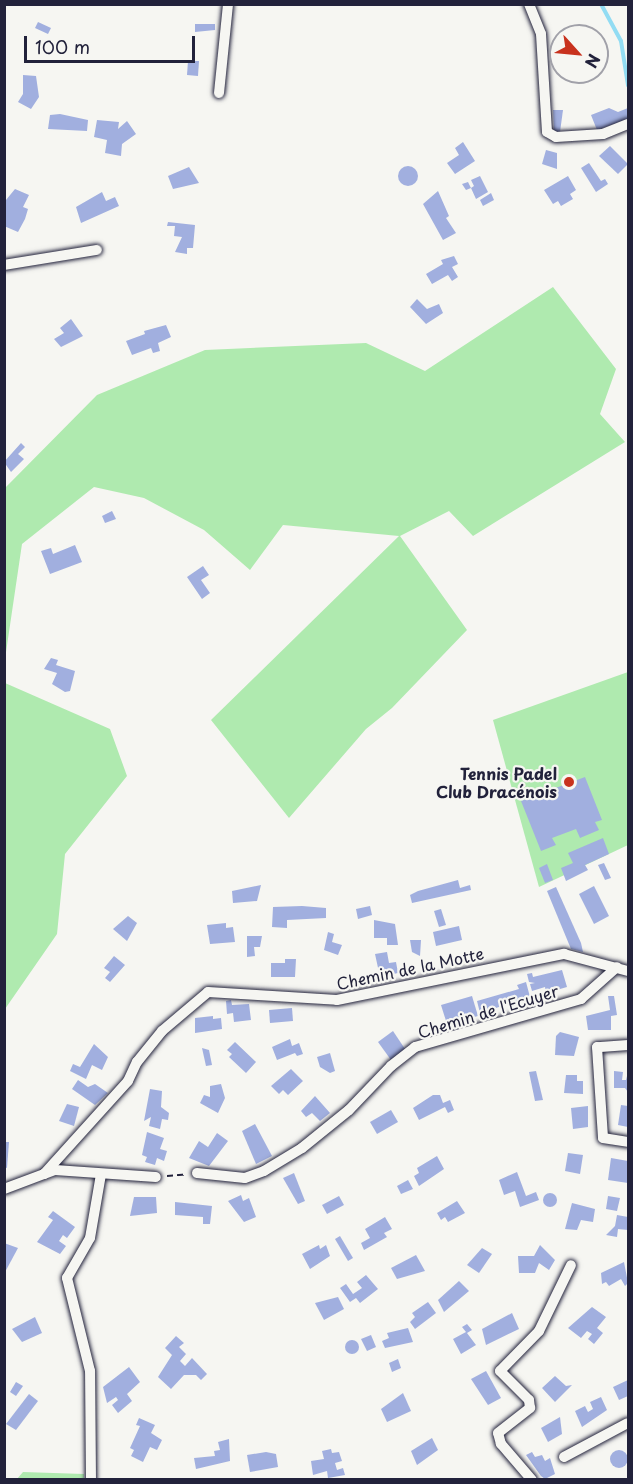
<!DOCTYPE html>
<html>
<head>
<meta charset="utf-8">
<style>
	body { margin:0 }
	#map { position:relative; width:633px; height:1484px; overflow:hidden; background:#f6f6f2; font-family:"Playpen Sans",sans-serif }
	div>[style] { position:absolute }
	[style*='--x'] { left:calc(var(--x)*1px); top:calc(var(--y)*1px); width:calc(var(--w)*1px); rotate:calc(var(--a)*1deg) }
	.green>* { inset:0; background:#afeaaf }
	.stream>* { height:4px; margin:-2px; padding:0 2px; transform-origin:2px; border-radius:2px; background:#92dcf3 }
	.building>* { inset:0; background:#a1afdf }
	.round { border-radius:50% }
	.path>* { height:2px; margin-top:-1px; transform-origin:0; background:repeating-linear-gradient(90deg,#22223b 0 6px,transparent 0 10.5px) }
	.roads { filter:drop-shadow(0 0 2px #22223b) drop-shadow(0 0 2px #22223b) }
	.minor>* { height:10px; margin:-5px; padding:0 5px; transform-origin:5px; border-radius:5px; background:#f6f6f2 }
	.dots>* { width:16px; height:16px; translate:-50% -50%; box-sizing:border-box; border:3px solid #f6f6f2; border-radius:50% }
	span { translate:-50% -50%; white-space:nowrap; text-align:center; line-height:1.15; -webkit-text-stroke:4.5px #f6f6f2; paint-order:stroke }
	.poi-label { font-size:16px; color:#22223b; font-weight:700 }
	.right { translate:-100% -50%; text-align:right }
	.street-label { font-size:16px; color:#22223b }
	.frame { position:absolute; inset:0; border:6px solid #22223b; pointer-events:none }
	.north { position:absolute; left:549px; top:24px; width:60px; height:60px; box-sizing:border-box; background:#f6f6f2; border:2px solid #a1a1a9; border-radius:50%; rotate:117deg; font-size:16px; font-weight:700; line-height:24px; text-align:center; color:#22223b }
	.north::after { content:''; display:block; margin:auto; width:21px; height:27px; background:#c8321e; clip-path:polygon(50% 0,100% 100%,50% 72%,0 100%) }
	.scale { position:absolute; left:24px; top:36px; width:171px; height:27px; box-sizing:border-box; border:3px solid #22223b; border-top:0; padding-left:8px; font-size:18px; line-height:21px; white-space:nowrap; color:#22223b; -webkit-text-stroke:4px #f6f6f2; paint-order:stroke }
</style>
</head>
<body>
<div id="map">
	<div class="green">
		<i style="clip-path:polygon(553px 287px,616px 369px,600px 414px,625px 442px,473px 536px,449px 511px,400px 536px,467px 630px,392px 708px,366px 729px,289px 818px,211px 720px,399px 536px,283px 525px,250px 570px,204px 530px,144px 498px,94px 487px,22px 544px,5px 659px,5px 488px,97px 395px,205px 350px,366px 343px,425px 371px)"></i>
		<i style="clip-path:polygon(628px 672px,628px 845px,539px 887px,493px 720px)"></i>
		<i style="clip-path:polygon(5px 683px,110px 729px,127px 776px,65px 854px,57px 934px,5px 1009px)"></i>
		<i style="clip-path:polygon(23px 1472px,84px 1474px,84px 1479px,17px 1479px)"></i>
	</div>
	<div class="stream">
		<i style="--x:601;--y:4;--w:42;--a:61.6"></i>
		<i style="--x:621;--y:41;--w:45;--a:81"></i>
	</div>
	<div class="building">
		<i style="clip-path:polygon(38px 22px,51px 28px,48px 34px,35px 28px)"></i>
		<i style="clip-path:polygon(195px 24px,215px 24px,215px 30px,195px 32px)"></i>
		<i style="clip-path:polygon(188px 61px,199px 61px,198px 76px,187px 75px)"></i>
		<i style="clip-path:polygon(23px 75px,36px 76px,39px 97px,31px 109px,18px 102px,23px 94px)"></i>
		<i style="clip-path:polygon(609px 108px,618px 112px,628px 108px,628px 119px,597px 130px,591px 115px)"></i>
		<i style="clip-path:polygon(553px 110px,563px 110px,560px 132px,554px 131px)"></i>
		<i style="clip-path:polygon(60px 114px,88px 120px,87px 131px,48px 129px,50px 115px)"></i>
		<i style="clip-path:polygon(97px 120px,119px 122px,118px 129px,127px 121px,136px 134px,122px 144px,121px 156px,105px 153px,107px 140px,94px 137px)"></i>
		<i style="clip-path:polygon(463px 142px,475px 161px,455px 174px,447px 163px,459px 155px,455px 148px)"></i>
		<i style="clip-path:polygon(610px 146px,628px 164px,618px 174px,599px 156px)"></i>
		<i style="clip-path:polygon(546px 150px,557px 153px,557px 169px,542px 164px)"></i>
		<i style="clip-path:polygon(589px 163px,601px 181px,605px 179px,608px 184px,596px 192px,581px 168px)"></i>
		<i class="round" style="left:398px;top:166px;width:20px;height:20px"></i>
		<i style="clip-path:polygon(189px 167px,199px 183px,173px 189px,168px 176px)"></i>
		<i style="clip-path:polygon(480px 176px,488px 192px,476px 199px,471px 188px,466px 190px,462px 184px,468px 182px,471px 188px,474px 186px,471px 180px)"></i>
		<i style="clip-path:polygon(568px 176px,576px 190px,570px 194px,573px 199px,561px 206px,558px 201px,553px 204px,544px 190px)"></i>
		<i style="clip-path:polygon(15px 189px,29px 195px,23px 207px,28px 209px,25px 219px,18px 232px,4px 226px,6px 200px)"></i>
		<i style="clip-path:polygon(438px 191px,449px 216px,446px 218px,456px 233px,443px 240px,423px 204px)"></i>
		<i style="clip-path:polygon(102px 192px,106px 201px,115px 197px,119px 206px,81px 223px,76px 207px)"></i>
		<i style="clip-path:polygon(491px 193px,494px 200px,483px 206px,480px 200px)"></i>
		<i style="clip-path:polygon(168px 222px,195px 225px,193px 248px,187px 248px,187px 254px,175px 252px,182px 237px,174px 236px,175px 226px,167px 226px)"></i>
		<i style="clip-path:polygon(454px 256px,458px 264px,452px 267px,458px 277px,452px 281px,448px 275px,432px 284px,426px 274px,443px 264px,441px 260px)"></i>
		<i style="clip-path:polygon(417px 299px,427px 309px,439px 304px,443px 313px,426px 324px,410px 307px)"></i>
		<i style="clip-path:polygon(71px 319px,83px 336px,61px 347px,54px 339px,64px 333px,60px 328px)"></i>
		<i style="clip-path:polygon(166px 325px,171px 337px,158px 343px,160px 351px,153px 353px,151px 348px,132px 355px,126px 341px,145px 334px,144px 331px)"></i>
		<i style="clip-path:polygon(21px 443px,25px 447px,18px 454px,24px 459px,11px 472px,4px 462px)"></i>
		<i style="clip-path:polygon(112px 511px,116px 519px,105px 523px,102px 516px)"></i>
		<i style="clip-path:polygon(75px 545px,82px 562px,50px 574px,41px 551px,51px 548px,53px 554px)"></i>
		<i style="clip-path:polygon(203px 566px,209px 575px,201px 580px,210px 593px,202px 599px,187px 577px)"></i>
		<i style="clip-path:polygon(51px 658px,58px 660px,56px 665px,75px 671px,70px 691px,65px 692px,52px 684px,57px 673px,44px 669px)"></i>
		<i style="clip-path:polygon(585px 777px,602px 820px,595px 822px,599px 830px,580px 838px,576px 829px,552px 838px,556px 845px,541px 851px,521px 801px)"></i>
		<i style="clip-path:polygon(603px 838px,609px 854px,585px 865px,588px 870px,566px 881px,561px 868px,573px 863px,568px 853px)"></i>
		<i style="clip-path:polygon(604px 863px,611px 878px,605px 880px,598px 865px)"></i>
		<i style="clip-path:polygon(547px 864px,553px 880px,545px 883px,539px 868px)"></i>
		<i style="clip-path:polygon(458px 880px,460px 888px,470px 885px,471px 890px,412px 903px,410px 895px,418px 891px)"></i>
		<i style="clip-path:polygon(261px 885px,257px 901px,233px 903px,232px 891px)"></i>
		<i style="clip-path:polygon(594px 886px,609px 916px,594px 924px,579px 894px)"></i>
		<i style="clip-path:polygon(556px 887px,581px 943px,583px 952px,571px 949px,547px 891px)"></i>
		<i style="clip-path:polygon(302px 906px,326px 908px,326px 918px,287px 920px,287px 928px,272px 927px,273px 907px)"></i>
		<i style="clip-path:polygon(370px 906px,372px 915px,358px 919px,356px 909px)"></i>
		<i style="clip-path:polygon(441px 909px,446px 925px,439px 927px,434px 911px)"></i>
		<i style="clip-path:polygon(128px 916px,137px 923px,127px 941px,113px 929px)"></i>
		<i style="clip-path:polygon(374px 920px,395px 924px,398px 945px,387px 945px,387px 938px,374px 938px)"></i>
		<i style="clip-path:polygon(226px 923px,226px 928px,233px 927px,235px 942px,210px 944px,207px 925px)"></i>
		<i style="clip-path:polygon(459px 926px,462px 940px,436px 946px,433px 932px)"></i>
		<i style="clip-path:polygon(328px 932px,334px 934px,332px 942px,342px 945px,338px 955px,324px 950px)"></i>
		<i style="clip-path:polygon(247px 936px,262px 936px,260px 947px,254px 947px,255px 956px,247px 957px)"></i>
		<i style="clip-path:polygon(410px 940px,421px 940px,420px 956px,412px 952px)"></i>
		<i style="clip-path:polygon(387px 952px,389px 963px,396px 962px,398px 973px,380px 977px,375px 954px)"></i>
		<i style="clip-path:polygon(114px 956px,125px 965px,110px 982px,105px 978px,110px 972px,104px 968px)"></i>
		<i style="clip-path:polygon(285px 959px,296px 959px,295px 977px,271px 977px,271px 963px,285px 963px)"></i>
		<i style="clip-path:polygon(562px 970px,567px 987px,546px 993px,545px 987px,532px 991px,530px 984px,535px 983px,529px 982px,527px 974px,532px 973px,533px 977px)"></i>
		<i style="clip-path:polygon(526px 982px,530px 997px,480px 1013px,477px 1001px,519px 989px,517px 985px)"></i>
		<i style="clip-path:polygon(472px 996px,478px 1016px,447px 1024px,441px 1005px)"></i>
		<i style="clip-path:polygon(608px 996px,614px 996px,617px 1015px,611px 1016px,611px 1030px,588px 1030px,586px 1016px,610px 1010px)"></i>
		<i style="clip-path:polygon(231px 1000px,232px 1005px,249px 1004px,251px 1020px,234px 1022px,233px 1013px,227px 1014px,226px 1001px)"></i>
		<i style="clip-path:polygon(292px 1008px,293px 1021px,270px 1023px,269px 1010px)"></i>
		<i style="clip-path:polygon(213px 1016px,213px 1019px,221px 1018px,222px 1029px,195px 1033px,195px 1018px)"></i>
		<i style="clip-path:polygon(393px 1031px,405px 1049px,391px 1060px,378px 1042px)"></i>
		<i style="clip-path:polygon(560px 1032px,579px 1037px,574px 1056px,555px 1055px,556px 1036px)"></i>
		<i style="clip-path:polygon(290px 1039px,292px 1046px,299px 1043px,303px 1054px,297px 1056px,295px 1053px,277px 1060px,272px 1047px)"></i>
		<i style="clip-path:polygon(235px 1042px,256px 1062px,246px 1073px,229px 1057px,232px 1054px,227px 1050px)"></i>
		<i style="clip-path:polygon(94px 1044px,108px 1057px,102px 1070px,92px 1065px,86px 1079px,70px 1071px,73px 1064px,80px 1067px)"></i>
		<i style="clip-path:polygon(202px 1048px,209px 1050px,212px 1065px,206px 1066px)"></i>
		<i style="clip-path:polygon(330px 1053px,335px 1071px,330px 1073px,320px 1067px,317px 1057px)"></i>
		<i style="clip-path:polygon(291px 1069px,303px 1081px,288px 1095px,283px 1090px,279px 1094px,271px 1086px)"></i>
		<i style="clip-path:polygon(536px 1071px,543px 1100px,535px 1101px,529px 1072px)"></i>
		<i style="clip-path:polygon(614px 1071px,623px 1072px,622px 1080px,626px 1080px,628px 1072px,628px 1092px,625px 1088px,614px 1088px)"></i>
		<i style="clip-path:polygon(566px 1075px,577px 1075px,577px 1081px,583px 1081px,583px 1094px,564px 1093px)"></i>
		<i style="clip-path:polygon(78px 1080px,88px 1087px,95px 1084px,108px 1093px,95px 1105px,72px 1089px)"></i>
		<i style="clip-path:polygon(221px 1084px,225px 1098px,218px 1113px,200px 1103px,204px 1095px,210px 1097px,210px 1086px)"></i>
		<i style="clip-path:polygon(150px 1089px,162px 1091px,161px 1107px,169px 1113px,168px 1120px,162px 1119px,160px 1129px,149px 1126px,151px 1117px,144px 1121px)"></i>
		<i style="clip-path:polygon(433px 1095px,440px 1095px,443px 1103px,450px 1100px,454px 1110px,448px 1113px,445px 1107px,419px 1120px,413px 1108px)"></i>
		<i style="clip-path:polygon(315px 1096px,330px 1113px,320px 1121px,312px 1113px,306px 1117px,301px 1111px)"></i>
		<i style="clip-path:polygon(67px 1104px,79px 1107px,74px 1126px,59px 1121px)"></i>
		<i style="clip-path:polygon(621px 1105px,628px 1106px,628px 1127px,618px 1125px)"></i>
		<i style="clip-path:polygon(588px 1106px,588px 1127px,573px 1129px,571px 1108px)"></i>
		<i style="clip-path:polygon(391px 1110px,398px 1122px,377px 1134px,370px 1122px)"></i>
		<i style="clip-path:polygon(255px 1124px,272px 1156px,256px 1164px,242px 1131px)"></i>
		<i style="clip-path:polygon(147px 1132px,164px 1138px,160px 1149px,167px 1151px,164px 1161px,157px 1158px,155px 1165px,145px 1162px,147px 1157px,142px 1155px)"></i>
		<i style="clip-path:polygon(217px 1133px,228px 1141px,209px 1166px,189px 1158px,199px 1141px,208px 1147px)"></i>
		<i style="clip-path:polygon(4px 1142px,9px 1142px,7px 1168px,4px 1167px)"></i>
		<i style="clip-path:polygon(568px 1153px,583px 1155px,580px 1174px,565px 1171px)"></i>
		<i style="clip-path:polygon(437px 1156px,444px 1169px,419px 1186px,414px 1176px,419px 1173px,417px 1168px)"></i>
		<i style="clip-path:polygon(611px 1158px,628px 1161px,628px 1183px,608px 1180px)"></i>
		<i style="clip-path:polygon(517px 1172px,526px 1196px,536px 1192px,539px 1200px,520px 1207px,515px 1191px,504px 1195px,499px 1180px)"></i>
		<i style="clip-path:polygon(294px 1173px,305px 1201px,298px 1204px,283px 1178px)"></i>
		<i style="clip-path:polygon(408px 1180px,413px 1189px,401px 1194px,397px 1186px)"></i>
		<i class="round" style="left:543px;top:1193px;width:14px;height:14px"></i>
		<i style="clip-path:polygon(241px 1195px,243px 1201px,249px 1198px,256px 1217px,244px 1222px,228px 1201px)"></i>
		<i style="clip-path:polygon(339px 1196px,344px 1205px,327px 1214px,322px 1205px)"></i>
		<i style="clip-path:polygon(608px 1196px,620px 1198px,617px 1211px,606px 1209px)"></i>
		<i style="clip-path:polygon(134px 1197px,156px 1197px,157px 1213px,130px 1216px)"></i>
		<i style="clip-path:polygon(457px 1201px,465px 1213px,448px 1222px,445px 1217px,441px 1220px,437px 1213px)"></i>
		<i style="clip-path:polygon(175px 1202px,212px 1206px,210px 1224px,203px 1224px,203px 1217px,175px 1215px)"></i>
		<i style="clip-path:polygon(572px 1203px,595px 1209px,593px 1222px,581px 1220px,577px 1230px,565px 1229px)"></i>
		<i style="clip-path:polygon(53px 1211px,75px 1227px,67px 1238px,63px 1235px,59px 1241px,66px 1246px,60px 1254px,37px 1242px,53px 1220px,48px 1217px)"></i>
		<i style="clip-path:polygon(617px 1215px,628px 1217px,628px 1230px,618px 1229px,617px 1237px,606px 1235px,615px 1226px)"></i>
		<i style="clip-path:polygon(385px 1217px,392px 1229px,384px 1233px,387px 1237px,364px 1250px,361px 1243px,370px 1238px,365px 1229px)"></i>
		<i style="clip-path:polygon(340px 1236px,353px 1258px,348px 1261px,335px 1239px)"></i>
		<i style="clip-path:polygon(4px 1243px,18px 1248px,4px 1274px)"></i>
		<i style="clip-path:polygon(319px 1245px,320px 1249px,326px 1245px,330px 1256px,310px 1269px,302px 1254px)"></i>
		<i style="clip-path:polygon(540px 1245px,555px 1260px,549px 1270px,539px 1263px,535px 1273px,519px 1273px,518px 1256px,534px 1256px)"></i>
		<i style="clip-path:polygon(482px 1248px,492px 1254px,479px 1273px,467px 1265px)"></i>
		<i style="clip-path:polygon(416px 1255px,425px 1271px,397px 1279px,391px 1268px)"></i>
		<i style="clip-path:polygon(624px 1262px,628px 1283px,625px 1286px,621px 1279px,609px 1286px,606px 1282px,602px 1284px,601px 1273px)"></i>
		<i style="clip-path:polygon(366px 1275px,378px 1289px,360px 1303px,356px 1298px,350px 1302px,340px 1288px,346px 1284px,353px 1294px,362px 1288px,357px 1282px)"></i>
		<i style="clip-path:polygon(459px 1281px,469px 1291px,444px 1312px,438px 1300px)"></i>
		<i style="clip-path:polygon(338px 1297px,344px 1309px,324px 1320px,315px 1303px)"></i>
		<i style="clip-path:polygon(428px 1302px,436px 1313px,415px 1329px,410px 1322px,415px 1317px,412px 1313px)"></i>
		<i style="clip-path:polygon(592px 1307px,606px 1317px,597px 1328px,603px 1333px,594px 1344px,588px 1339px,592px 1334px,587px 1331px,581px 1338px,568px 1328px)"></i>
		<i style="clip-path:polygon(512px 1313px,519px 1329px,486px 1345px,482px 1329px)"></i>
		<i style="clip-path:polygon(35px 1317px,42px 1333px,22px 1342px,12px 1329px)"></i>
		<i style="clip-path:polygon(467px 1324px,472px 1330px,467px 1333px,476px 1345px,461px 1354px,453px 1339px,466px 1332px,462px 1327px)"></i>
		<i style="clip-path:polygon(408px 1328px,413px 1342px,385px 1348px,382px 1341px,389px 1338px,387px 1333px)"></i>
		<i style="clip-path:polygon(371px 1335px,376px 1347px,367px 1351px,361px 1339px)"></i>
		<i style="clip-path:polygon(176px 1336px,184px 1343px,179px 1347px,186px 1354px,180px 1361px,185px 1366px,192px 1358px,207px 1374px,201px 1380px,196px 1375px,184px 1375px,171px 1389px,158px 1377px,172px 1355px,165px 1348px)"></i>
		<i class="round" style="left:345px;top:1340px;width:14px;height:14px"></i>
		<i style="clip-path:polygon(398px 1359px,401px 1368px,392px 1372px,389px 1363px)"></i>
		<i style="clip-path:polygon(129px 1367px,140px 1382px,127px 1394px,132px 1401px,118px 1413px,112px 1405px,118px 1400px,116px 1397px,107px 1403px,103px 1387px)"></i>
		<i style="clip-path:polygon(486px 1371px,501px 1398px,488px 1405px,471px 1379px)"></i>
		<i style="clip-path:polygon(555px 1376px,566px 1386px,572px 1385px,555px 1402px,542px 1388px)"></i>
		<i style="clip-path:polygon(628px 1380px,628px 1396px,619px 1400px,613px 1387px)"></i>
		<i style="clip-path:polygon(16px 1382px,23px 1386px,16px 1396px,10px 1392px)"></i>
		<i style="clip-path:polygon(403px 1393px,411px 1411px,387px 1422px,381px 1409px)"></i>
		<i style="clip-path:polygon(29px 1394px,38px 1401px,16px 1430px,6px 1424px)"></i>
		<i style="clip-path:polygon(601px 1397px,607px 1410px,582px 1427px,575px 1411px,585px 1406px,588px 1412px,593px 1409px,590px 1402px)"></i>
		<i style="clip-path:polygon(560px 1417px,562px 1434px,548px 1442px,541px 1428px)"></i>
		<i style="clip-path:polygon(139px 1418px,155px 1425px,151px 1433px,162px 1440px,157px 1450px,150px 1447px,143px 1462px,131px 1456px,134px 1450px,130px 1448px,140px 1426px,136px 1425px)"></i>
		<i style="clip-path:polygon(432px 1438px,438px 1450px,417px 1465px,411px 1451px)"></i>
		<i style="clip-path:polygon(229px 1439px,230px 1461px,196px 1469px,194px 1458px,215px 1456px,214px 1451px,220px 1450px,218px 1442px)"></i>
		<i style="clip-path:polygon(331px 1449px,332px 1453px,339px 1452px,342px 1461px,335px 1463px,337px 1470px,343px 1468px,345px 1475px,328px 1478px,327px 1471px,313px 1475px,311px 1461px,324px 1459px,322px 1451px)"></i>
		<i class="round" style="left:610px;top:1450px;width:18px;height:18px"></i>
		<i style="clip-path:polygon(266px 1452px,276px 1454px,278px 1467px,250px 1472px,247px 1455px)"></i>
		<i style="clip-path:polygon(532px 1452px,535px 1457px,542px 1455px,545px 1461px,550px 1458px,555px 1474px,545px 1479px,541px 1476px,526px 1455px)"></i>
	</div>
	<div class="path">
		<i style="--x:167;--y:1176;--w:21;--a:-5"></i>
	</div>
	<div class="roads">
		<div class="minor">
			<i style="--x:529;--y:4;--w:32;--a:68"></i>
			<i style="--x:541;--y:34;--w:98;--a:86.5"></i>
			<i style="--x:547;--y:132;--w:10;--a:29"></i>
			<i style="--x:556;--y:137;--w:47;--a:-3.7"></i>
			<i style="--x:603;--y:134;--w:27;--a:-22"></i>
			<i style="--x:219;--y:93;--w:89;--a:-84.2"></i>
			<i style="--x:4;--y:265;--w:94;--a:-9.2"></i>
			<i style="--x:628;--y:1045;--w:31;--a:176"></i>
			<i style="--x:597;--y:1047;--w:91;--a:86.2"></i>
			<i style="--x:603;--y:1138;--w:25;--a:9"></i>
			<i style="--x:197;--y:1173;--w:48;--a:5.9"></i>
			<i style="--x:245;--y:1178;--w:20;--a:-20"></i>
			<i style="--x:264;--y:1171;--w:44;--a:-31.2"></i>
			<i style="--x:302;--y:1148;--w:60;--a:-39"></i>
			<i style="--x:349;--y:1110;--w:61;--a:-46.3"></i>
			<i style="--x:391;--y:1066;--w:31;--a:-38"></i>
			<i style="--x:415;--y:1047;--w:173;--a:-16.1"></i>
			<i style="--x:581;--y:999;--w:48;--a:-41.6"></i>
			<i style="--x:44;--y:1174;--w:12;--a:-20"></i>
			<i style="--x:55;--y:1170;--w:101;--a:4"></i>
			<i style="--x:4;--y:1189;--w:43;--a:-20.6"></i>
			<i style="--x:44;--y:1174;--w:125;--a:-47.9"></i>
			<i style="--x:128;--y:1081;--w:21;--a:-65"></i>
			<i style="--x:137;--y:1062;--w:40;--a:-51"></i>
			<i style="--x:162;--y:1031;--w:60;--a:-40.3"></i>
			<i style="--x:208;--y:992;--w:129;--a:3.5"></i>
			<i style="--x:337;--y:1000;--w:232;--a:-11.5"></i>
			<i style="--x:564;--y:954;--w:66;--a:14.9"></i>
			<i style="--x:564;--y:1457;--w:72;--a:-28"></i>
			<i style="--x:91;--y:1480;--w:109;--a:-90.5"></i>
			<i style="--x:90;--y:1371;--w:96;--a:-103.9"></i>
			<i style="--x:67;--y:1278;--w:46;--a:-60.1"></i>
			<i style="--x:90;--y:1238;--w:65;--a:-80.2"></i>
			<i style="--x:532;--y:1480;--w:48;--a:-130.7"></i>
			<i style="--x:501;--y:1444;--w:11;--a:-105"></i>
			<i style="--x:498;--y:1433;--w:41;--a:-38"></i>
			<i style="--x:530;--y:1408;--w:8;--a:-97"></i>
			<i style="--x:529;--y:1400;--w:41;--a:-135"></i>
			<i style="--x:500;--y:1371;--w:56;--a:-45.7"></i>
			<i style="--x:539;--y:1331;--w:73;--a:-64.1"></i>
		</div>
	</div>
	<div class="dots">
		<i style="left:569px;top:782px;background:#c8321e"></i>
	</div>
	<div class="poi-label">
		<span class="right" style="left:557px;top:782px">Tennis Padel<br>Club Dracénois</span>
	</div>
	<div class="street-label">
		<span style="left:410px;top:968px;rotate:-12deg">Chemin de la Motte</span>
		<span style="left:488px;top:1011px;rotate:-17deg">Chemin de l'Ecuyer</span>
	</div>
	<div class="frame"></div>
	<div class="north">N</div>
	<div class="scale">100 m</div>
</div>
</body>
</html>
